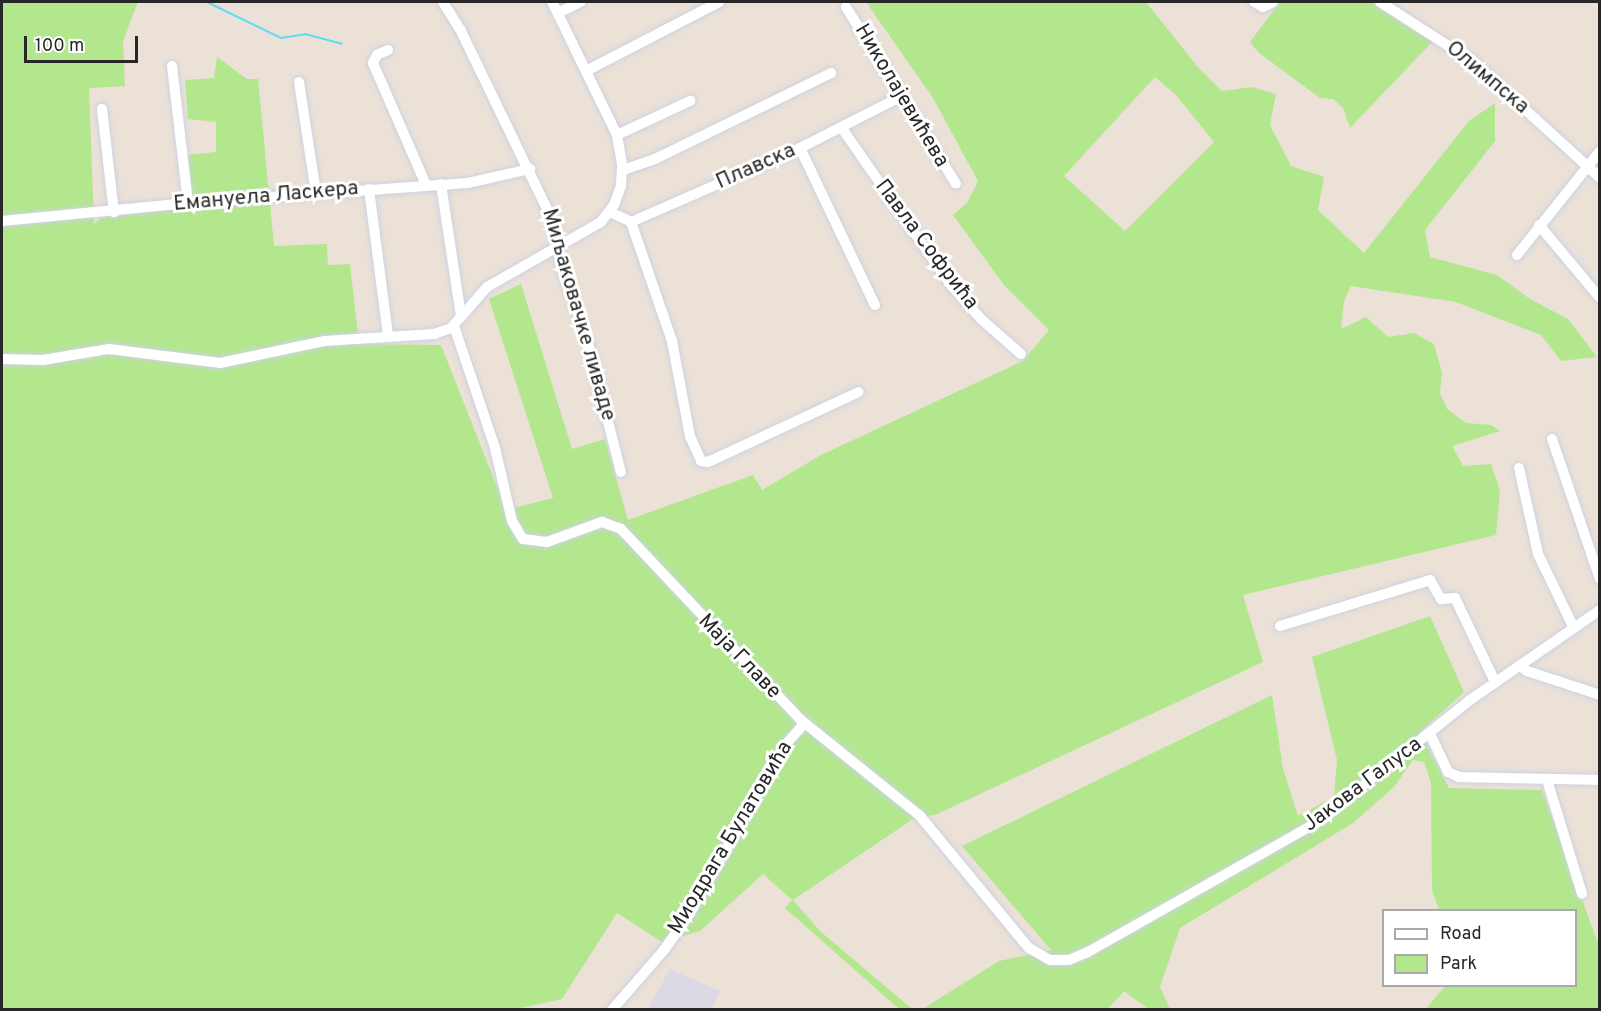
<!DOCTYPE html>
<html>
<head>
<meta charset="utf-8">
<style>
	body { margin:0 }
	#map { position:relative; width:1601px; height:1011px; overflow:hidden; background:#ebe1d7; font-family:Overpass,sans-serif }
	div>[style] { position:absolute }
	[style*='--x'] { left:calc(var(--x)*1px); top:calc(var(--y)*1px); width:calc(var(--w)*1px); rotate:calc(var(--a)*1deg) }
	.industrial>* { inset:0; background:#dbd9e3 }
	.green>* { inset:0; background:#b3e78e }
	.stream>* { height:2px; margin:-1px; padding:0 1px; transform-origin:1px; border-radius:1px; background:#60dbf7 }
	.roads { filter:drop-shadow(0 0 2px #ccd2e2) drop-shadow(0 0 2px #ccd2e2) }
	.minor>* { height:10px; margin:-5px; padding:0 5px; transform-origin:5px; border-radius:5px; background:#fff }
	span { translate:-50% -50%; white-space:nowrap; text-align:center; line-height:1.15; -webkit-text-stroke:6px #fff; paint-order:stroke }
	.street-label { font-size:21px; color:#272727 }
	.frame { position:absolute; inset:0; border:3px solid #272727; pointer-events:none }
	.legend { position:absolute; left:1382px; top:909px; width:195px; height:78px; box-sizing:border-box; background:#fff; border:2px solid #a9a9a9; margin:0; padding:8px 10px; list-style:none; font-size:18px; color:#272727 }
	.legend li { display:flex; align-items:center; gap:12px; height:30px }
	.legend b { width:30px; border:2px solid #a9a9a9 }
	.scale { position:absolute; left:24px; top:36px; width:114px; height:27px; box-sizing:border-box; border:3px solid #272727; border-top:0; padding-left:8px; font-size:18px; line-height:21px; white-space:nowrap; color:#272727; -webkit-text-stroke:4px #fff; paint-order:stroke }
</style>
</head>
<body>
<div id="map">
	<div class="industrial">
		<i style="clip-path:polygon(670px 969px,720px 991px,712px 1009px,648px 1009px)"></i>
	</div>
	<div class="green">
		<i style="clip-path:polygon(evenodd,2px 2px,138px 2px,123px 41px,125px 86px,89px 88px,94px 224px,101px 218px,192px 207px,187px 155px,216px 152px,216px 122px,188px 119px,185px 80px,214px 78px,217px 57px,247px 79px,258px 79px,274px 246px,327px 244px,328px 265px,350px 264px,359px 344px,441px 345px,506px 510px,553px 498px,489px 299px,521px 284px,572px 449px,605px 439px,628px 520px,753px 475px,762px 490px,821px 455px,1023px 361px,1049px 330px,1004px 285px,953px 215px,967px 203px,978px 181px,933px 98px,866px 2px,1146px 2px,1197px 66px,1222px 91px,1252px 87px,1276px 94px,1270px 125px,1291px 166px,1324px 177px,1318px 210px,1364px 253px,1469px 121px,1495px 103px,1495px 141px,1425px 230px,1430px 257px,1497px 275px,1530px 299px,1568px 319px,1597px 357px,1561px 361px,1541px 335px,1456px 302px,1351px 286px,1344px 301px,1341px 329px,1366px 317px,1388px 337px,1414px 333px,1434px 344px,1442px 373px,1440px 393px,1447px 409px,1466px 423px,1491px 425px,1500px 431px,1452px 446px,1463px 466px,1491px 464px,1500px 491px,1496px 535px,1243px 595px,1263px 662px,935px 815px,916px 817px,793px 900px,820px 931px,912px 1009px,899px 1009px,785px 908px,792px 900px,763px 874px,700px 931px,662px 942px,617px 913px,562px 999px,516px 1009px,2px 1010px,2px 2px,1155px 77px,1176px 95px,1214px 142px,1125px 231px,1064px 176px,1155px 77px)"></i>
		<i style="clip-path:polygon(1280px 2px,1372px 2px,1433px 41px,1350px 128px,1343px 108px,1333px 99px,1320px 98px,1259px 53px,1250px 42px)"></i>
		<i style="clip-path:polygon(1430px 616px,1464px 692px,1420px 732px,1449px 788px,1542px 790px,1599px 946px,1599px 1009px,1426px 1009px,1445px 986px,1576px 986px,1576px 910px,1439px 910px,1432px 890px,1431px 783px,1424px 762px,1413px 760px,1394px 787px,1353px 823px,1180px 928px,1160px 987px,1170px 1009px,1148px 1009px,1124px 991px,1108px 1009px,921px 1010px,999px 961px,1051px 950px,962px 846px,1272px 695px,1283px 769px,1298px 816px,1334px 797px,1337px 760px,1312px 657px)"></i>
	</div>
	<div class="stream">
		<i style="--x:207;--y:2;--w:82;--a:25.9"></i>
		<i style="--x:281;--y:38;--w:24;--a:-9"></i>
		<i style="--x:305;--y:34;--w:38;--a:15"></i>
	</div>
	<div class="roads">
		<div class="minor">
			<i style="--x:443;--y:2;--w:32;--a:58"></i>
			<i style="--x:460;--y:29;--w:221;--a:64.2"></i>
			<i style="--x:556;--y:228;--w:35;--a:83"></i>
			<i style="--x:560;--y:263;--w:85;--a:70.7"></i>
			<i style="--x:588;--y:343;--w:133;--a:75.7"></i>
			<i style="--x:1254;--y:2;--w:10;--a:29"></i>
			<i style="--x:1263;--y:7;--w:11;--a:-27"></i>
			<i style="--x:1380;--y:2;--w:109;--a:32.7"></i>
			<i style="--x:1472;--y:61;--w:173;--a:42.4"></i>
			<i style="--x:846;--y:7;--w:208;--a:58.1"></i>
			<i style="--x:558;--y:13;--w:25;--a:-26"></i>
			<i style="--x:388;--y:50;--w:12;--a:156"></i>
			<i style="--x:377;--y:55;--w:9;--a:117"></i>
			<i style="--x:373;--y:63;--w:133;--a:66.5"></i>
			<i style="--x:172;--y:66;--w:138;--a:83.3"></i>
			<i style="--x:586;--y:71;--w:150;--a:-27.4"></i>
			<i style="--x:299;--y:82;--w:112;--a:81.3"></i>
			<i style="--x:102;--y:109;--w:104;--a:83.4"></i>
			<i style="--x:841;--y:127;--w:193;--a:55.2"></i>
			<i style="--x:951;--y:285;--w:45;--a:48.6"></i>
			<i style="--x:981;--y:319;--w:53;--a:41.2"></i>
			<i style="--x:617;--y:135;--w:81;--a:-25"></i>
			<i style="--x:800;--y:148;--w:174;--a:64.5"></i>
			<i style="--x:623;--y:170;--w:34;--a:-19"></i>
			<i style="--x:655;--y:159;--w:196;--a:-26"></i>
			<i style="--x:441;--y:184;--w:134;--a:81.4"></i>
			<i style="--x:369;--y:189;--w:147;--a:82.6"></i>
			<i style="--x:610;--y:212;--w:23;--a:25"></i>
			<i style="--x:2;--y:221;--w:187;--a:-5.5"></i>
			<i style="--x:188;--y:203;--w:281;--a:-4.1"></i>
			<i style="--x:468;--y:183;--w:64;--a:-12.7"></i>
			<i style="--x:631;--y:222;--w:126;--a:71"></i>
			<i style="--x:672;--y:341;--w:97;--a:79.3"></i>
			<i style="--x:690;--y:436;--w:27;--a:66"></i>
			<i style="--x:701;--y:461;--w:7;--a:8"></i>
			<i style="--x:708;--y:462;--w:166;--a:-24.9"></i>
			<i style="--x:631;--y:222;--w:184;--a:-23.6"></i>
			<i style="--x:800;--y:148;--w:112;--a:-27"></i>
			<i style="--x:1539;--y:225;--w:95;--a:50.1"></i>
			<i style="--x:1517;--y:255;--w:133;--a:-51.4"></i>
			<i style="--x:454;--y:326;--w:129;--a:71.4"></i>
			<i style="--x:495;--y:448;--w:75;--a:76.9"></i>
			<i style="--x:512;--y:521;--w:21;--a:59"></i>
			<i style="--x:523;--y:539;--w:24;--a:7"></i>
			<i style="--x:547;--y:542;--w:59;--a:-20"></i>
			<i style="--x:602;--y:522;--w:20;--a:20"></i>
			<i style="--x:621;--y:529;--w:262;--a:46.7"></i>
			<i style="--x:801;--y:720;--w:153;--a:38.9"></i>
			<i style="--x:920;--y:816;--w:171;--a:50.5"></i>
			<i style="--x:1029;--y:948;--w:24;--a:30"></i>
			<i style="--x:1050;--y:960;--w:19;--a:0"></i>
			<i style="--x:1069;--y:960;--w:21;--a:-23"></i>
			<i style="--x:1088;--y:952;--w:262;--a:-29.5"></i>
			<i style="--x:1316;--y:823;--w:197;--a:-38.6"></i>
			<i style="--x:1470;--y:700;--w:158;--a:-34.7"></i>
			<i style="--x:2;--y:359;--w:41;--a:1.4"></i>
			<i style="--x:43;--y:360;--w:67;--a:-9.5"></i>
			<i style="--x:109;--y:349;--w:112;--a:7.2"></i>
			<i style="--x:220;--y:363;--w:106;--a:-11.9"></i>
			<i style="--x:324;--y:341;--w:110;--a:-3.6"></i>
			<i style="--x:434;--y:334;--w:18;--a:-19"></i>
			<i style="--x:451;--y:328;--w:55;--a:-48.7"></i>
			<i style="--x:487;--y:287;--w:131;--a:-29.7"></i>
			<i style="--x:601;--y:222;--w:21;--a:-53"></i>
			<i style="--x:614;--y:205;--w:20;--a:-70"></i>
			<i style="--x:621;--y:186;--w:22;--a:-87"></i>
			<i style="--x:622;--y:164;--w:29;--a:-100"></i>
			<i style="--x:617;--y:135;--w:148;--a:-116"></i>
			<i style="--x:1552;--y:439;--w:148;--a:71.1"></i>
			<i style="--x:1519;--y:468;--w:88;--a:77.5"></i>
			<i style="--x:1538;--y:554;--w:82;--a:64.1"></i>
			<i style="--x:1280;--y:626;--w:157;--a:-17"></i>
			<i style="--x:1430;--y:580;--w:22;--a:60"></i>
			<i style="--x:1441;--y:599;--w:14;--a:-4"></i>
			<i style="--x:1455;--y:598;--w:93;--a:64.5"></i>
			<i style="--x:1520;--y:666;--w:9;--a:36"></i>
			<i style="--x:1527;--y:671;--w:77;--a:18.2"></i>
			<i style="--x:1430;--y:734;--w:42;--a:64.7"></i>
			<i style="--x:1448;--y:772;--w:12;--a:24"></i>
			<i style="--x:1459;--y:777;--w:141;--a:1.2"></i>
			<i style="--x:1547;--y:780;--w:119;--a:72.9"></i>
			<i style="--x:612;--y:1010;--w:79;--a:-49.1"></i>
			<i style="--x:664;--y:950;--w:45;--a:-54.9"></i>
			<i style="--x:690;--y:913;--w:194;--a:-60.4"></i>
			<i style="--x:786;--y:744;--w:28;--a:-48"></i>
		</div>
	</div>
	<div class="street-label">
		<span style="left:1487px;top:78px;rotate:40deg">Олимпска</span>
		<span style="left:901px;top:96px;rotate:59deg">Николајевићева</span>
		<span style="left:756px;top:167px;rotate:-24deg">Плавска</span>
		<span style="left:266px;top:197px;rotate:-5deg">Емануела Ласкера</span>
		<span style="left:926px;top:245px;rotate:53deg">Павла Софрића</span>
		<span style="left:578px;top:315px;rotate:74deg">Миљаковачке ливаде</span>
		<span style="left:739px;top:657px;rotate:46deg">Маја Главе</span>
		<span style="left:1363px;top:785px;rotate:-37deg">Јакова Галуса</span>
		<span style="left:731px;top:838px;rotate:-59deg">Миодрага Булатовића</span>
	</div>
	<div class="frame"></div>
	<ul class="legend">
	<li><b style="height:8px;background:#fff"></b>Road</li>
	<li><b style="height:16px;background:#b3e78e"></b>Park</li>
	</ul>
	<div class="scale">100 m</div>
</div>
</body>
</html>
